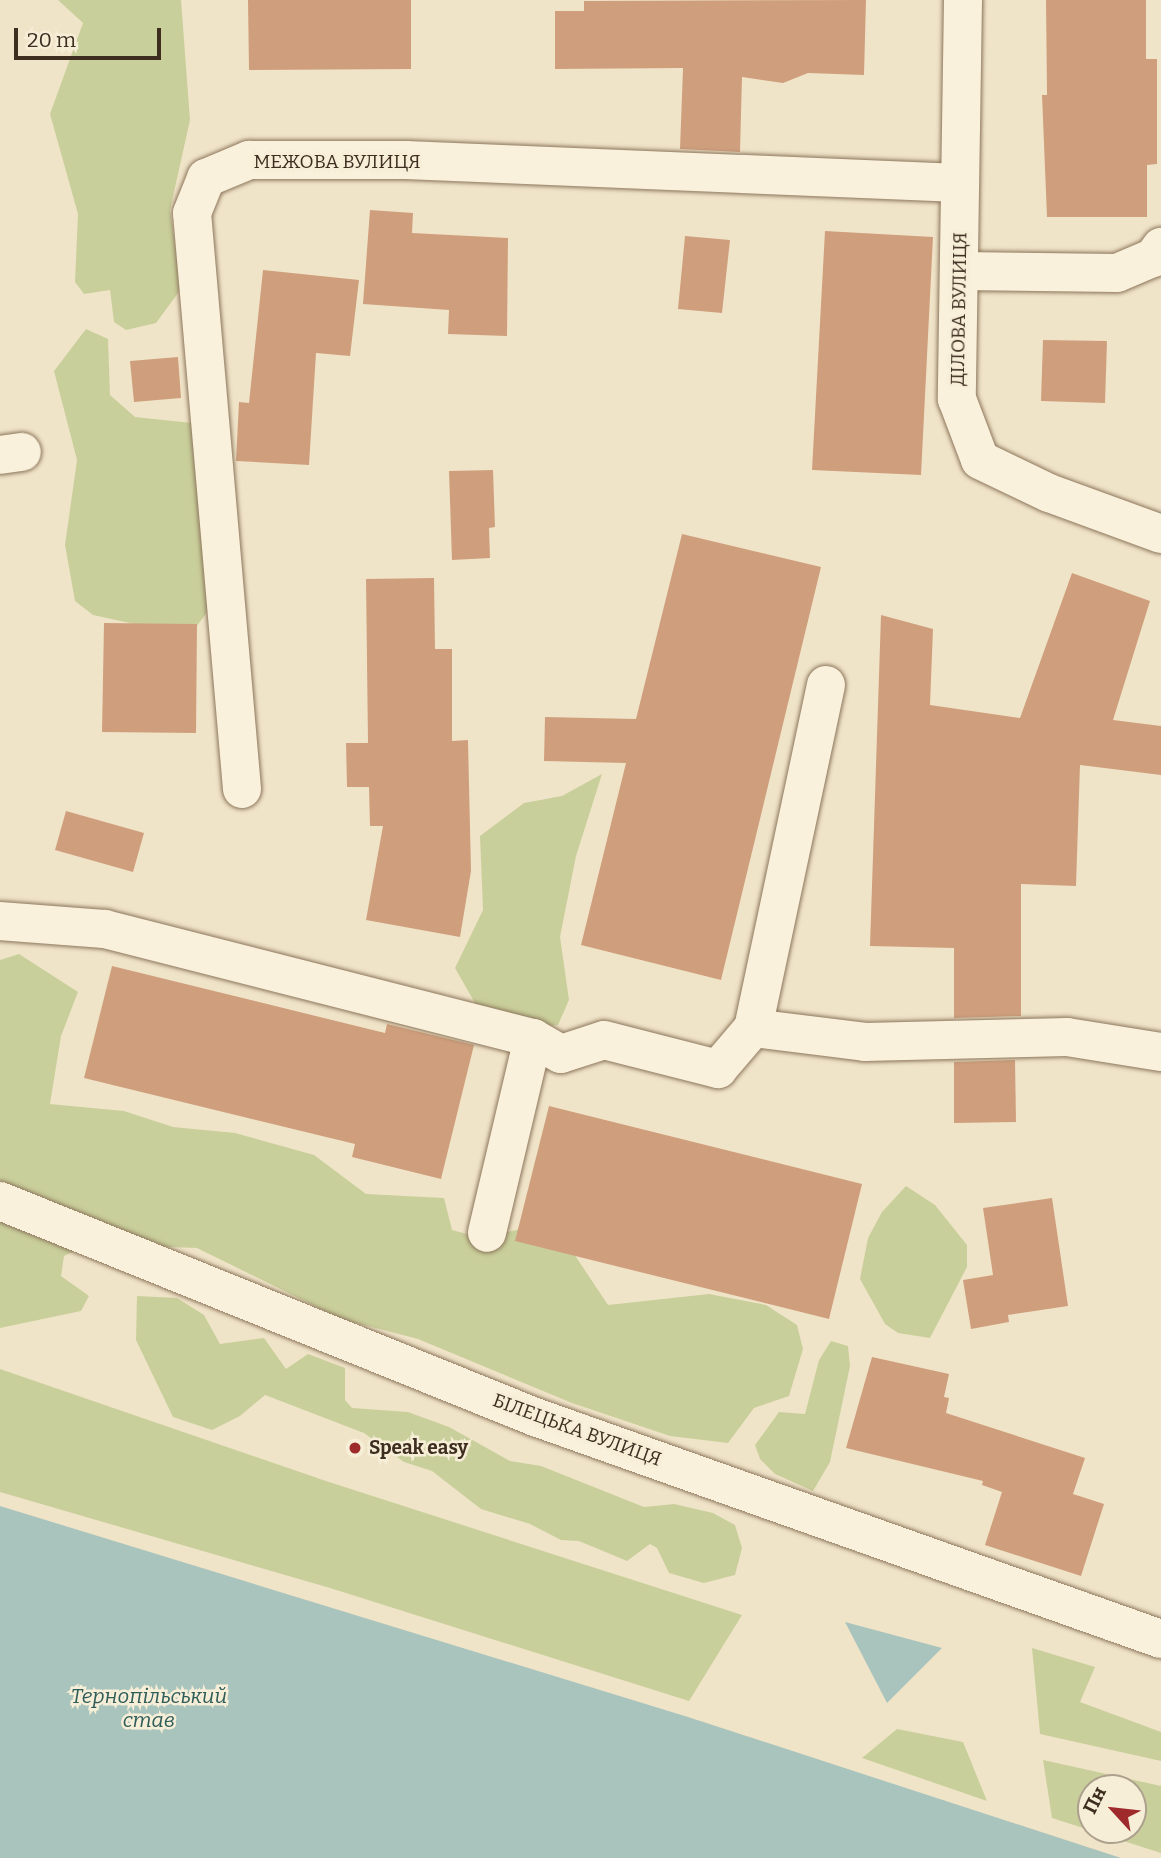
<!DOCTYPE html>
<html>
<head>
<meta charset="utf-8">
<style>
	body { margin:0 }
	#map { position:relative; width:1161px; height:1858px; overflow:hidden; background:#f0e4c8; font-family:Bitter,serif }
	div>[style] { position:absolute }
	[style*='--x'] { left:calc(var(--x)*1px); top:calc(var(--y)*1px); width:calc(var(--w)*1px); rotate:calc(var(--a)*1deg) }
	.green>* { inset:0; background:#c9cf9b }
	.water>* { inset:0; background:#a9c4bc }
	.building>* { inset:0; background:#cf9f7d }
	.roads { filter:drop-shadow(0 0 2px #8d765c) drop-shadow(0 0 2px #8d765c) }
	.minor>* { height:38px; margin:-19px; padding:0 19px; transform-origin:19px; border-radius:19px; background:#faf1dc }
	.dots>* { width:19px; height:19px; translate:-50% -50%; box-sizing:border-box; border:4px solid #f7eed8; border-radius:50% }
	span { translate:-50% -50%; white-space:nowrap; text-align:center; line-height:1.15; -webkit-text-stroke:5px #f7eed8; paint-order:stroke }
	.street-label { font-size:19px; color:#3d2e20 }
	.poi-label { font-size:19px; color:#3d2e20; font-weight:700 }
	.left { translate:0 -50%; text-align:left }
	.water-label { font-size:21px; color:#2f5d5a; font-style:italic }
	.north { position:absolute; left:1077px; top:1774px; width:70px; height:70px; box-sizing:border-box; background:#f7eed8; border:2px solid #ada18e; border-radius:50%; rotate:297deg; font-size:19px; font-weight:700; line-height:28px; text-align:center; color:#3d2e20 }
	.north::after { content:''; display:block; margin:auto; width:24px; height:32px; background:#9e2a2b; clip-path:polygon(50% 0,100% 100%,50% 72%,0 100%) }
	.scale { position:absolute; left:14px; top:28px; width:147px; height:32px; box-sizing:border-box; border:4px solid #3d2e20; border-top:0; padding-left:9px; font-size:21px; line-height:24px; white-space:nowrap; color:#3d2e20; -webkit-text-stroke:5px #f7eed8; paint-order:stroke }
</style>
</head>
<body>
<div id="map">
	<div class="green">
		<i style="clip-path:polygon(58px 0,181px 0,190px 120px,170px 210px,181px 289px,156px 323px,126px 330px,114px 322px,110px 290px,84px 294px,75px 282px,78px 214px,50px 114px,83px 23px)"></i>
		<i style="clip-path:polygon(86px 329px,108px 339px,110px 395px,135px 417px,192px 423px,225px 589px,189px 636px,93px 615px,75px 601px,65px 545px,77px 460px,54px 371px)"></i>
		<i style="clip-path:polygon(602px 774px,576px 856px,560px 937px,569px 1000px,558px 1025px,525px 1028px,479px 1010px,455px 968px,483px 910px,480px 836px,524px 803px,562px 796px)"></i>
		<i style="clip-path:polygon(19px 954px,78px 992px,61px 1036px,50px 1104px,124px 1111px,173px 1127px,235px 1133px,314px 1155px,366px 1194px,444px 1198px,452px 1230px,482px 1238px,521px 1229px,570px 1248px,608px 1305px,709px 1294px,766px 1305px,797px 1325px,803px 1349px,789px 1396px,754px 1408px,728px 1443px,670px 1436px,572px 1403px,418px 1339px,341px 1319px,197px 1248px,89px 1244px,64px 1256px,61px 1276px,89px 1296px,81px 1311px,0 1328px,0 960px)"></i>
		<i style="clip-path:polygon(906px 1186px,935px 1205px,967px 1245px,967px 1267px,930px 1338px,898px 1333px,885px 1324px,860px 1279px,868px 1238px,882px 1212px)"></i>
		<i style="clip-path:polygon(137px 1296px,177px 1298px,204px 1315px,220px 1344px,264px 1338px,286px 1369px,308px 1354px,345px 1368px,345px 1400px,352px 1408px,408px 1412px,449px 1427px,510px 1461px,541px 1466px,644px 1507px,674px 1504px,713px 1513px,735px 1525px,742px 1548px,735px 1575px,704px 1583px,669px 1573px,657px 1548px,650px 1544px,627px 1561px,579px 1541px,561px 1540px,530px 1524px,481px 1509px,432px 1471px,404px 1462px,364px 1433px,265px 1395px,240px 1416px,212px 1430px,173px 1417px,136px 1340px)"></i>
		<i style="clip-path:polygon(831px 1341px,848px 1346px,850px 1366px,830px 1462px,813px 1491px,775px 1474px,760px 1459px,755px 1445px,779px 1412px,805px 1414px,819px 1360px)"></i>
		<i style="clip-path:polygon(0 1369px,326px 1481px,742px 1615px,689px 1701px,330px 1588px,0 1492px)"></i>
		<i style="clip-path:polygon(1032px 1648px,1095px 1667px,1080px 1702px,1161px 1732px,1161px 1761px,1040px 1734px)"></i>
		<i style="clip-path:polygon(897px 1729px,963px 1742px,987px 1801px,862px 1758px)"></i>
		<i style="clip-path:polygon(evenodd,1043px 1760px,1161px 1786px,1161px 1853px,1052px 1818px,1043px 1760px,1091px 1788px,1133px 1788px,1133px 1830px,1091px 1830px,1091px 1788px)"></i>
	</div>
	<div class="water">
		<i style="clip-path:polygon(0 1506px,688px 1717px,1121px 1858px,0 1858px)"></i>
		<i style="clip-path:polygon(845px 1622px,942px 1648px,887px 1703px)"></i>
	</div>
	<div class="building">
		<i style="clip-path:polygon(248px 0,411px 0,411px 69px,249px 70px)"></i>
		<i style="clip-path:polygon(866px 0,864px 75px,808px 73px,783px 83px,742px 77px,740px 152px,680px 149px,683px 68px,555px 69px,555px 11px,584px 11px,584px 1px)"></i>
		<i style="clip-path:polygon(1046px 0,1146px 0,1146px 59px,1157px 59px,1157px 164px,1147px 165px,1147px 217px,1047px 217px,1042px 95px,1047px 95px)"></i>
		<i style="clip-path:polygon(370px 210px,413px 213px,412px 233px,508px 238px,507px 336px,448px 334px,449px 310px,363px 304px)"></i>
		<i style="clip-path:polygon(825px 231px,933px 237px,921px 475px,812px 470px)"></i>
		<i style="clip-path:polygon(685px 236px,730px 240px,722px 313px,678px 309px)"></i>
		<i style="clip-path:polygon(263px 270px,359px 280px,350px 356px,316px 353px,309px 465px,236px 461px,239px 402px,249px 403px)"></i>
		<i style="clip-path:polygon(1043px 340px,1107px 341px,1105px 403px,1041px 401px)"></i>
		<i style="clip-path:polygon(178px 357px,181px 398px,134px 402px,130px 361px)"></i>
		<i style="clip-path:polygon(493px 470px,495px 527px,489px 528px,490px 558px,452px 560px,449px 471px)"></i>
		<i style="clip-path:polygon(682px 534px,821px 567px,721px 980px,581px 945px,626px 763px,544px 761px,545px 717px,636px 719px)"></i>
		<i style="clip-path:polygon(1072px 573px,1150px 601px,1113px 720px,1161px 726px,1161px 775px,1080px 765px,1076px 886px,1021px 884px,1021px 1016px,954px 1018px,954px 948px,870px 946px,881px 615px,933px 629px,930px 705px,1020px 718px)"></i>
		<i style="clip-path:polygon(434px 578px,435px 649px,452px 649px,452px 741px,468px 740px,471px 871px,460px 937px,366px 920px,383px 826px,370px 826px,369px 787px,347px 787px,346px 743px,368px 743px,366px 579px)"></i>
		<i style="clip-path:polygon(104px 623px,197px 624px,196px 733px,102px 732px)"></i>
		<i style="clip-path:polygon(66px 811px,144px 833px,133px 872px,55px 850px)"></i>
		<i style="clip-path:polygon(112px 966px,385px 1033px,387px 1024px,474px 1045px,441px 1179px,352px 1157px,355px 1144px,84px 1078px)"></i>
		<i style="clip-path:polygon(1015px 1060px,1016px 1122px,954px 1123px,954px 1062px)"></i>
		<i style="clip-path:polygon(549px 1106px,862px 1184px,829px 1319px,515px 1241px)"></i>
		<i style="clip-path:polygon(1052px 1198px,1068px 1306px,1008px 1315px,1009px 1322px,971px 1329px,963px 1280px,993px 1275px,983px 1208px)"></i>
		<i style="clip-path:polygon(872px 1357px,949px 1374px,944px 1397px,949px 1398px,946px 1413px,1085px 1458px,1073px 1494px,1104px 1504px,1081px 1576px,985px 1545px,1002px 1492px,982px 1485px,983px 1481px,846px 1448px)"></i>
	</div>
	<div class="roads">
		<div class="minor">
			<i style="--x:963;--y:0;--w:399;--a:90.9"></i>
			<i style="--x:957;--y:399;--w:65;--a:69.3"></i>
			<i style="--x:980;--y:460;--w:76;--a:25.6"></i>
			<i style="--x:1049;--y:493;--w:119;--a:20.1"></i>
			<i style="--x:960;--y:271;--w:157;--a:0.7"></i>
			<i style="--x:1117;--y:273;--w:39;--a:-23"></i>
			<i style="--x:1153;--y:258;--w:14;--a:-54"></i>
			<i style="--x:0;--y:455;--w:22;--a:-8"></i>
			<i style="--x:826;--y:685;--w:351;--a:102"></i>
			<i style="--x:753;--y:1028;--w:113;--a:7.1"></i>
			<i style="--x:865;--y:1042;--w:202;--a:-1.4"></i>
			<i style="--x:1067;--y:1037;--w:95;--a:9.1"></i>
			<i style="--x:242;--y:789;--w:578;--a:-94.96"></i>
			<i style="--x:192;--y:213;--w:38;--a:-68"></i>
			<i style="--x:206;--y:178;--w:47;--a:-22.7"></i>
			<i style="--x:249;--y:160;--w:157;--a:0"></i>
			<i style="--x:406;--y:160;--w:554;--a:2.38"></i>
			<i style="--x:0;--y:921;--w:105;--a:4.4"></i>
			<i style="--x:105;--y:929;--w:442;--a:14.3"></i>
			<i style="--x:533;--y:1038;--w:200;--a:103.3"></i>
			<i style="--x:533;--y:1038;--w:32;--a:30"></i>
			<i style="--x:561;--y:1054;--w:45;--a:-18"></i>
			<i style="--x:604;--y:1040;--w:118;--a:14.3"></i>
			<i style="--x:718;--y:1069;--w:54;--a:-49.5"></i>
			<i style="--x:0;--y:1201;--w:577;--a:21.99"></i>
			<i style="--x:535;--y:1417;--w:664;--a:19.53"></i>
		</div>
	</div>
	<div class="dots">
		<i style="left:355px;top:1448px;background:#9e2a2b"></i>
	</div>
	<div class="street-label">
		<span style="left:337px;top:162px">МЕЖОВА ВУЛИЦЯ</span>
		<span style="left:959px;top:309px;rotate:-89deg">ДІЛОВА ВУЛИЦЯ</span>
		<span style="left:577px;top:1430px;rotate:20deg">БІЛЕЦЬКА ВУЛИЦЯ</span>
	</div>
	<div class="poi-label">
		<span class="left" style="left:369px;top:1448px">Speak easy</span>
	</div>
	<div class="water-label">
		<span style="left:149px;top:1708px">Тернопільський<br>став</span>
	</div>
	<div class="north">Пн</div>
	<div class="scale">20 m</div>
</div>
</body>
</html>
